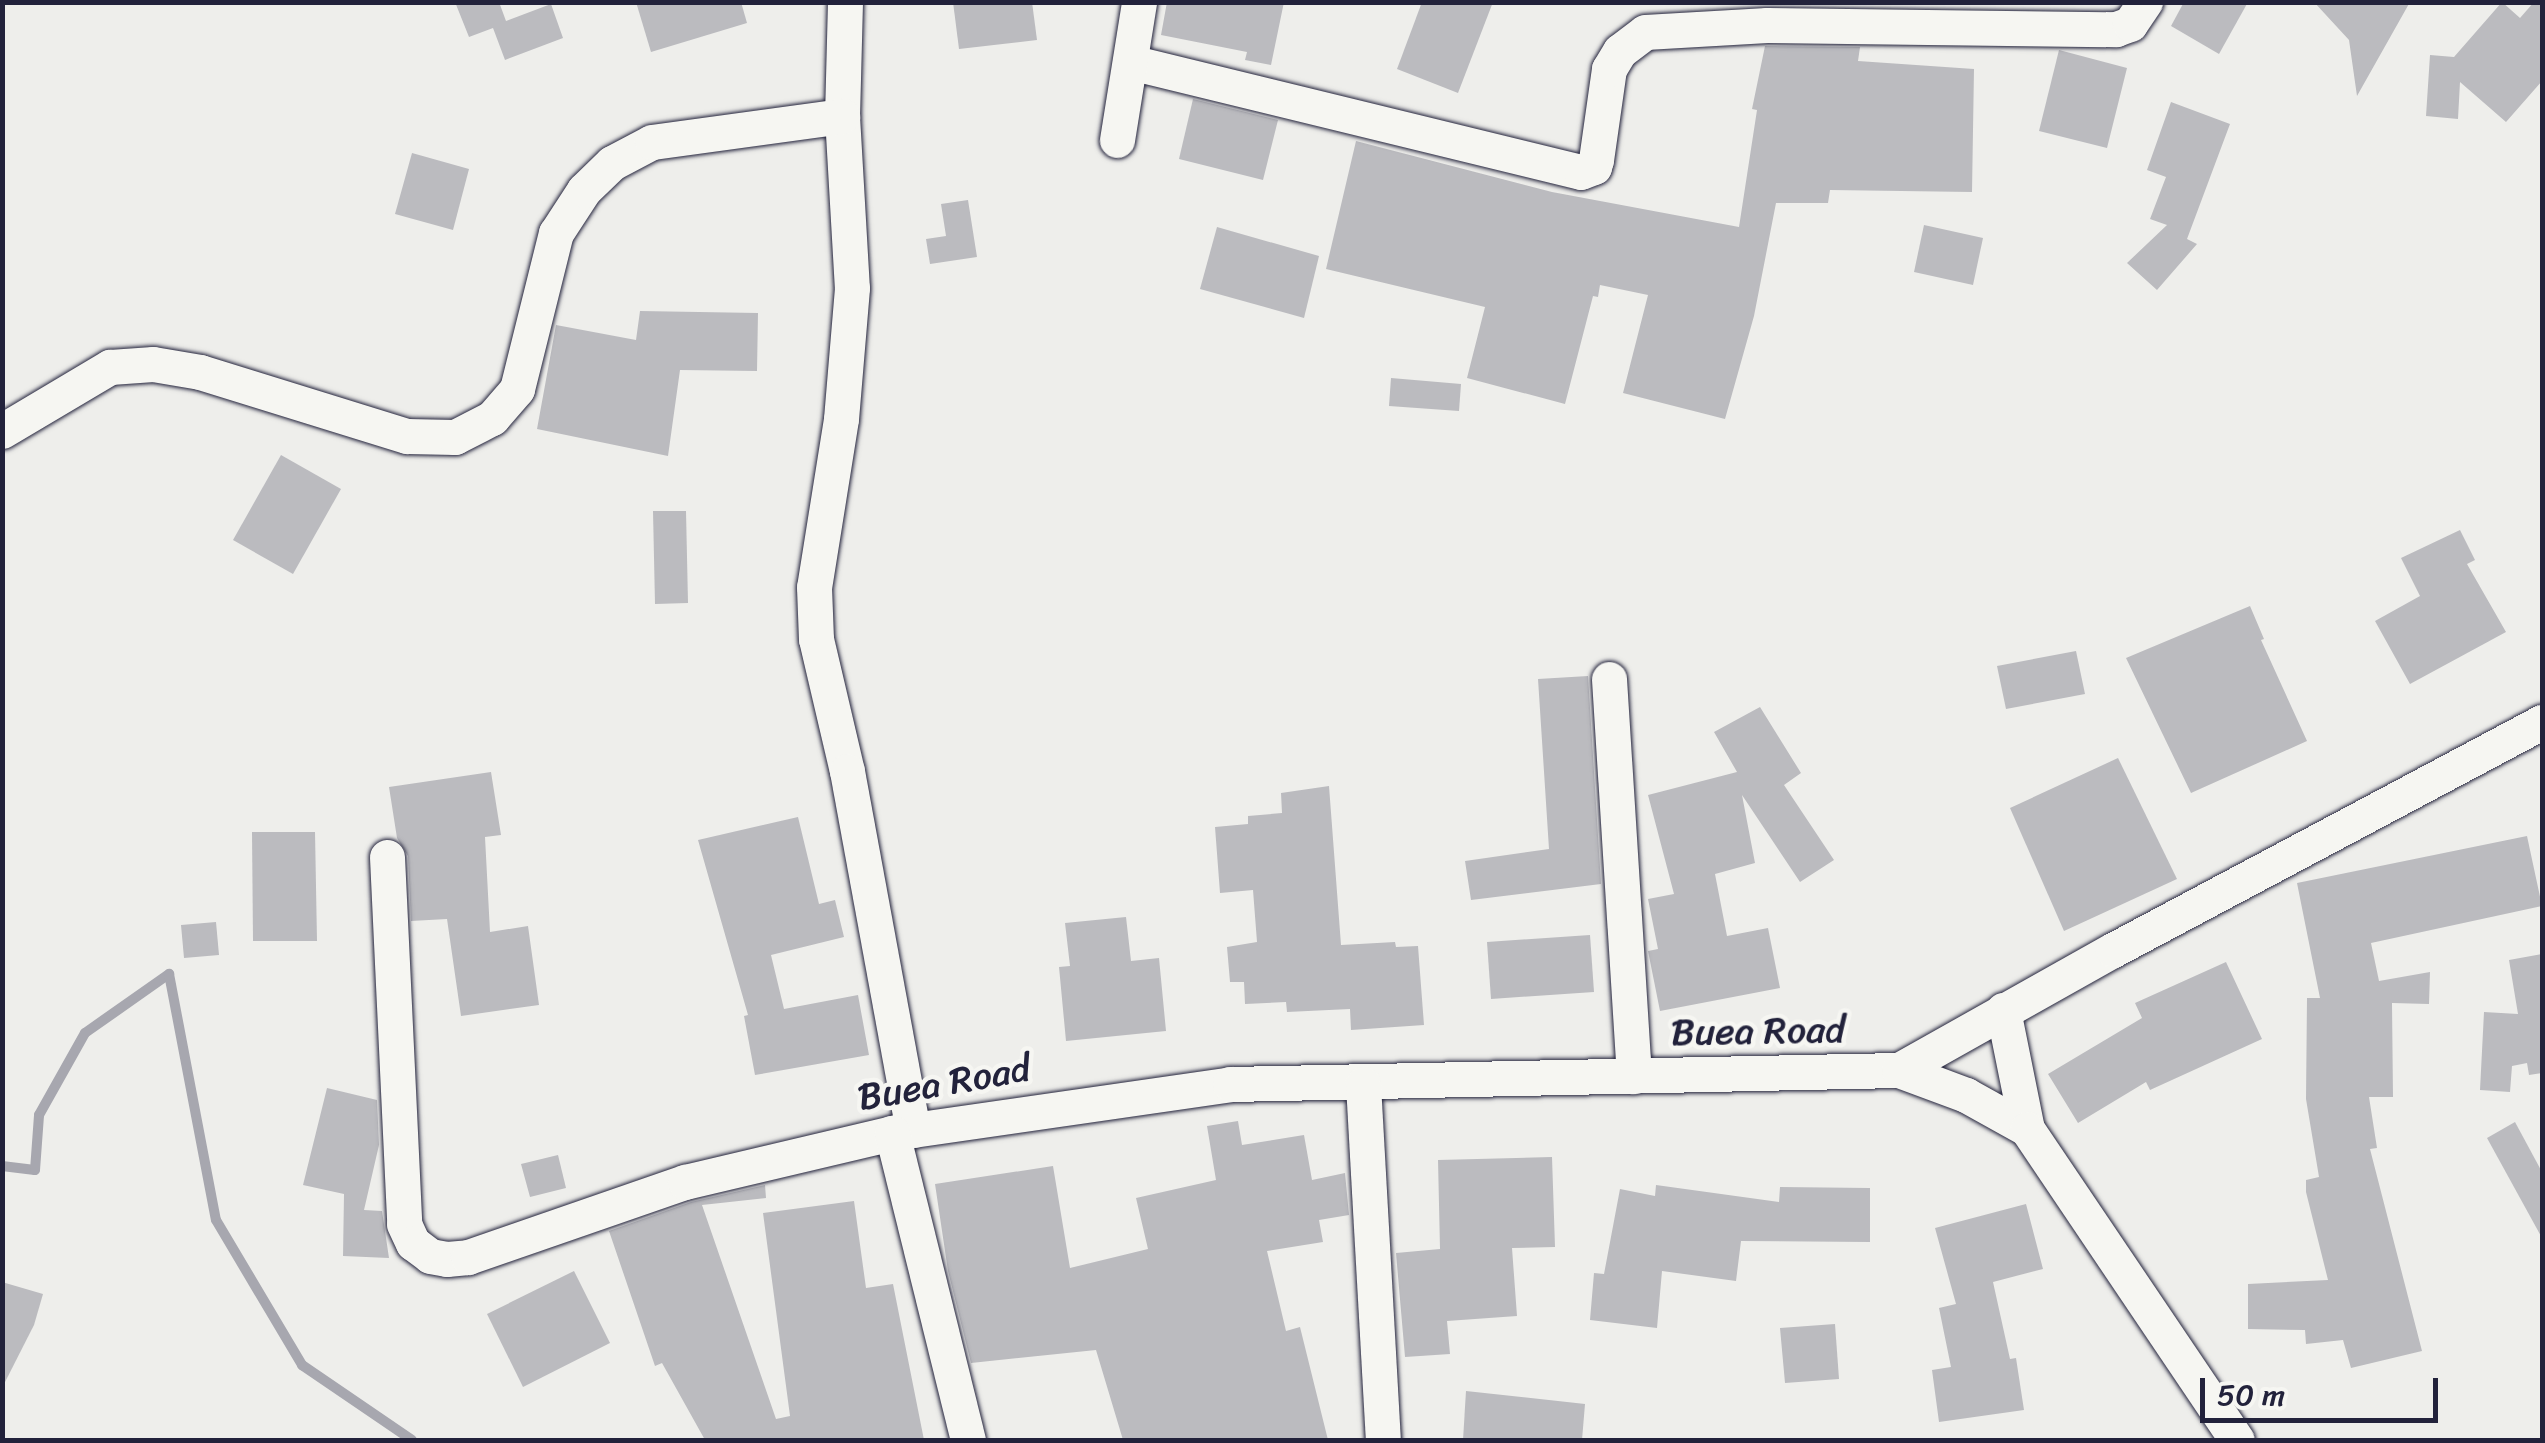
<!DOCTYPE html>
<html>
<head>
<meta charset="utf-8">
<style>
	body { margin:0 }
	#map { position:relative; width:2545px; height:1443px; overflow:hidden; background:#eeeeeb; font-family:Sriracha,sans-serif }
	div>[style] { position:absolute }
	[style*='--x'] { left:calc(var(--x)*1px); top:calc(var(--y)*1px); width:calc(var(--w)*1px); rotate:calc(var(--a)*1deg) }
	.stream>* { height:10px; margin:-5px; padding:0 5px; transform-origin:5px; border-radius:5px; background:#a7a7af }
	.building>* { inset:0; background:#bbbbbf }
	.roads { filter:drop-shadow(0 0 2px #22223b) drop-shadow(0 0 2px #22223b) }
	.minor>* { height:35px; margin:-17.5px; padding:0 17.5px; transform-origin:17.5px; border-radius:17.5px; background:#f6f6f2 }
	span { translate:-50% -50%; white-space:nowrap; text-align:center; line-height:1.15; -webkit-text-stroke:9px #f6f6f2; paint-order:stroke }
	.street-label { font-size:38px; color:#22223b }
	.frame { position:absolute; inset:0; border:5px solid #22223b; pointer-events:none }
	.scale { position:absolute; left:2200px; top:1378px; width:238px; height:45px; box-sizing:border-box; border:5px solid #22223b; border-top:0; padding-left:12px; font-size:30px; line-height:35px; white-space:nowrap; color:#22223b; -webkit-text-stroke:8px #f6f6f2; paint-order:stroke }
</style>
</head>
<body>
<div id="map">
	<div class="stream">
		<i style="--x:2;--y:1166;--w:33;--a:7"></i>
		<i style="--x:35;--y:1170;--w:55;--a:-85.8"></i>
		<i style="--x:39;--y:1115;--w:94;--a:-60.7"></i>
		<i style="--x:85;--y:1033;--w:103;--a:-35.1"></i>
		<i style="--x:169;--y:974;--w:250;--a:79.2"></i>
		<i style="--x:216;--y:1220;--w:169;--a:59.3"></i>
		<i style="--x:302;--y:1365;--w:133;--a:34.3"></i>
	</div>
	<div class="building">
		<i style="clip-path:polygon(455px 2px,499px 2px,506px 21px,551px 4px,563px 38px,505px 60px,493px 28px,469px 37px)"></i>
		<i style="clip-path:polygon(636px 2px,741px 2px,747px 23px,651px 52px)"></i>
		<i style="clip-path:polygon(953px 2px,1032px 2px,1037px 40px,959px 49px)"></i>
		<i style="clip-path:polygon(1167px 2px,1284px 2px,1271px 65px,1245px 60px,1247px 52px,1161px 35px)"></i>
		<i style="clip-path:polygon(1422px 2px,1493px 2px,1458px 93px,1397px 69px)"></i>
		<i style="clip-path:polygon(2184px 2px,2248px 2px,2219px 54px,2171px 26px)"></i>
		<i style="clip-path:polygon(2314px 2px,2410px 2px,2357px 96px,2349px 40px)"></i>
		<i style="clip-path:polygon(2502px 2px,2520px 18px,2534px 2px,2542px 2px,2542px 81px,2506px 122px,2460px 82px,2458px 119px,2426px 116px,2430px 55px,2454px 57px)"></i>
		<i style="clip-path:polygon(1765px 46px,1860px 47px,1858px 61px,1974px 69px,1972px 192px,1830px 190px,1828px 203px,1776px 203px,1754px 316px,1725px 419px,1623px 393px,1648px 295px,1600px 285px,1598px 297px,1593px 296px,1565px 404px,1467px 378px,1485px 307px,1326px 269px,1356px 141px,1552px 192px,1739px 227px,1757px 110px,1752px 109px)"></i>
		<i style="clip-path:polygon(2059px 50px,2127px 68px,2107px 148px,2039px 131px)"></i>
		<i style="clip-path:polygon(1193px 99px,1278px 120px,1263px 180px,1179px 159px)"></i>
		<i style="clip-path:polygon(2171px 102px,2230px 124px,2187px 239px,2197px 244px,2157px 290px,2127px 263px,2167px 225px,2150px 219px,2166px 177px,2147px 170px)"></i>
		<i style="clip-path:polygon(412px 153px,469px 169px,453px 230px,395px 214px)"></i>
		<i style="clip-path:polygon(968px 200px,977px 257px,930px 264px,926px 239px,946px 236px,941px 204px)"></i>
		<i style="clip-path:polygon(1924px 225px,1983px 238px,1973px 285px,1914px 272px)"></i>
		<i style="clip-path:polygon(1217px 227px,1319px 256px,1304px 318px,1200px 289px)"></i>
		<i style="clip-path:polygon(640px 311px,758px 313px,757px 371px,680px 370px,668px 456px,537px 429px,556px 325px,636px 340px)"></i>
		<i style="clip-path:polygon(1391px 378px,1461px 384px,1459px 411px,1389px 406px)"></i>
		<i style="clip-path:polygon(281px 455px,341px 489px,293px 574px,233px 540px)"></i>
		<i style="clip-path:polygon(653px 511px,686px 511px,688px 603px,655px 604px)"></i>
		<i style="clip-path:polygon(2460px 530px,2475px 560px,2467px 564px,2506px 632px,2410px 684px,2375px 621px,2420px 596px,2401px 558px)"></i>
		<i style="clip-path:polygon(2250px 606px,2264px 639px,2261px 640px,2307px 741px,2191px 793px,2126px 658px)"></i>
		<i style="clip-path:polygon(2076px 651px,2085px 694px,2006px 709px,1997px 666px)"></i>
		<i style="clip-path:polygon(1588px 676px,1601px 884px,1471px 900px,1465px 861px,1549px 849px,1538px 679px)"></i>
		<i style="clip-path:polygon(1760px 707px,1801px 773px,1784px 785px,1834px 860px,1800px 882px,1742px 795px,1755px 863px,1715px 874px,1727px 936px,1768px 928px,1780px 988px,1660px 1011px,1648px 951px,1658px 949px,1648px 899px,1674px 894px,1648px 795px,1737px 772px,1714px 732px)"></i>
		<i style="clip-path:polygon(2118px 758px,2177px 879px,2064px 931px,2010px 808px)"></i>
		<i style="clip-path:polygon(491px 772px,501px 835px,485px 837px,490px 932px,528px 926px,539px 1005px,461px 1016px,447px 919px,411px 921px,408px 856px,397px 838px,389px 787px)"></i>
		<i style="clip-path:polygon(1329px 786px,1341px 945px,1395px 942px,1396px 947px,1418px 946px,1424px 1025px,1351px 1030px,1350px 1009px,1287px 1012px,1286px 1002px,1245px 1004px,1244px 982px,1230px 982px,1227px 947px,1257px 942px,1253px 890px,1220px 893px,1215px 827px,1248px 824px,1248px 816px,1282px 813px,1281px 793px)"></i>
		<i style="clip-path:polygon(798px 817px,819px 904px,835px 900px,844px 937px,771px 955px,784px 1009px,858px 995px,869px 1055px,755px 1075px,744px 1016px,748px 1015px,698px 840px)"></i>
		<i style="clip-path:polygon(252px 832px,315px 832px,317px 941px,253px 941px)"></i>
		<i style="clip-path:polygon(2527px 836px,2542px 906px,2371px 943px,2379px 981px,2430px 972px,2429px 1004px,2392px 1003px,2393px 1097px,2369px 1097px,2377px 1148px,2370px 1149px,2422px 1351px,2351px 1368px,2343px 1340px,2306px 1344px,2305px 1330px,2248px 1329px,2248px 1284px,2328px 1280px,2306px 1192px,2306px 1180px,2319px 1177px,2306px 1099px,2307px 998px,2320px 998px,2297px 883px)"></i>
		<i style="clip-path:polygon(1126px 917px,1131px 961px,1159px 958px,1166px 1031px,1066px 1041px,1059px 967px,1070px 966px,1065px 923px)"></i>
		<i style="clip-path:polygon(216px 922px,219px 955px,184px 958px,181px 925px)"></i>
		<i style="clip-path:polygon(1590px 935px,1594px 992px,1491px 999px,1487px 942px)"></i>
		<i style="clip-path:polygon(2542px 954px,2542px 1073px,2529px 1075px,2527px 1063px,2512px 1066px,2510px 1092px,2480px 1090px,2484px 1012px,2518px 1014px,2509px 960px)"></i>
		<i style="clip-path:polygon(2226px 962px,2262px 1039px,2150px 1090px,2146px 1082px,2078px 1123px,2048px 1074px,2142px 1018px,2135px 1003px)"></i>
		<i style="clip-path:polygon(327px 1088px,377px 1100px,379px 1145px,364px 1210px,382px 1211px,389px 1258px,343px 1256px,344px 1194px,303px 1185px)"></i>
		<i style="clip-path:polygon(1238px 1121px,1242px 1145px,1304px 1135px,1312px 1180px,1345px 1173px,1349px 1215px,1319px 1220px,1323px 1242px,1267px 1251px,1286px 1331px,1300px 1327px,1328px 1440px,1123px 1440px,1096px 1350px,971px 1363px,948px 1271px,935px 1184px,1053px 1166px,1070px 1268px,1148px 1249px,1136px 1198px,1216px 1180px,1207px 1126px)"></i>
		<i style="clip-path:polygon(2515px 1122px,2542px 1172px,2542px 1238px,2487px 1138px)"></i>
		<i style="clip-path:polygon(558px 1155px,566px 1188px,530px 1197px,521px 1164px)"></i>
		<i style="clip-path:polygon(1552px 1157px,1555px 1247px,1512px 1248px,1517px 1316px,1447px 1321px,1450px 1354px,1405px 1357px,1396px 1253px,1440px 1249px,1438px 1160px)"></i>
		<i style="clip-path:polygon(765px 1185px,766px 1198px,702px 1205px,776px 1419px,790px 1416px,763px 1213px,854px 1201px,866px 1288px,893px 1284px,924px 1440px,705px 1440px,662px 1363px,655px 1366px,609px 1231px,691px 1202px)"></i>
		<i style="clip-path:polygon(1656px 1185px,1779px 1202px,1780px 1187px,1870px 1188px,1870px 1242px,1741px 1241px,1736px 1281px,1662px 1271px,1657px 1328px,1590px 1320px,1594px 1273px,1604px 1274px,1620px 1189px,1655px 1196px)"></i>
		<i style="clip-path:polygon(2026px 1204px,2043px 1269px,1993px 1282px,2010px 1359px,2016px 1358px,2024px 1410px,1939px 1422px,1932px 1370px,1951px 1367px,1939px 1308px,1956px 1304px,1935px 1228px)"></i>
		<i style="clip-path:polygon(574px 1271px,610px 1343px,523px 1387px,487px 1314px)"></i>
		<i style="clip-path:polygon(2px 1282px,43px 1294px,34px 1325px,2px 1388px)"></i>
		<i style="clip-path:polygon(1835px 1324px,1839px 1379px,1785px 1383px,1780px 1328px)"></i>
		<i style="clip-path:polygon(1466px 1391px,1585px 1404px,1582px 1440px,1463px 1440px)"></i>
	</div>
	<div class="roads">
		<div class="minor">
			<i style="--x:845;--y:2;--w:114;--a:91.5"></i>
			<i style="--x:842;--y:116;--w:172;--a:86.7"></i>
			<i style="--x:852;--y:288;--w:131;--a:94.8"></i>
			<i style="--x:841;--y:419;--w:170;--a:99.1"></i>
			<i style="--x:814;--y:587;--w:52;--a:87.8"></i>
			<i style="--x:816;--y:639;--w:136;--a:76.8"></i>
			<i style="--x:847;--y:771;--w:365;--a:79.6"></i>
			<i style="--x:1130;--y:62;--w:464;--a:13.7"></i>
			<i style="--x:1581;--y:172;--w:14;--a:-21"></i>
			<i style="--x:1594;--y:167;--w:7;--a:-74"></i>
			<i style="--x:1596;--y:160;--w:92;--a:-81.9"></i>
			<i style="--x:1609;--y:69;--w:21;--a:-59"></i>
			<i style="--x:1620;--y:51;--w:31;--a:-37"></i>
			<i style="--x:1645;--y:32;--w:122;--a:-3.3"></i>
			<i style="--x:1767;--y:25;--w:349;--a:0.7"></i>
			<i style="--x:2116;--y:29;--w:15;--a:-20"></i>
			<i style="--x:2130;--y:24;--w:27;--a:-56"></i>
			<i style="--x:1117;--y:140;--w:140;--a:-80.9"></i>
			<i style="--x:2;--y:431;--w:126;--a:-30.7"></i>
			<i style="--x:110;--y:367;--w:43;--a:-4"></i>
			<i style="--x:153;--y:364;--w:48;--a:9.7"></i>
			<i style="--x:200;--y:372;--w:217;--a:17.2"></i>
			<i style="--x:407;--y:436;--w:48;--a:1.2"></i>
			<i style="--x:455;--y:437;--w:42;--a:-27.2"></i>
			<i style="--x:492;--y:418;--w:38;--a:-49"></i>
			<i style="--x:517;--y:389;--w:161;--a:-76"></i>
			<i style="--x:556;--y:233;--w:51;--a:-56.9"></i>
			<i style="--x:584;--y:190;--w:39;--a:-44"></i>
			<i style="--x:612;--y:163;--w:45;--a:-27.7"></i>
			<i style="--x:652;--y:142;--w:192;--a:-7.8"></i>
			<i style="--x:1609;--y:679;--w:398;--a:86.4"></i>
			<i style="--x:387;--y:857;--w:367;--a:87.3"></i>
			<i style="--x:404;--y:1224;--w:21;--a:65"></i>
			<i style="--x:413;--y:1243;--w:21;--a:37"></i>
			<i style="--x:430;--y:1256;--w:17;--a:10"></i>
			<i style="--x:447;--y:1259;--w:21;--a:-5"></i>
			<i style="--x:468;--y:1257;--w:230;--a:-19.1"></i>
			<i style="--x:685;--y:1182;--w:213;--a:-13.3"></i>
			<i style="--x:892;--y:1133;--w:342;--a:-8.2"></i>
			<i style="--x:1230;--y:1084;--w:669;--a:-1.2"></i>
			<i style="--x:1899;--y:1070;--w:72;--a:20.5"></i>
			<i style="--x:1966;--y:1095;--w:70;--a:29.1"></i>
			<i style="--x:2003;--y:1010;--w:121;--a:78.6"></i>
			<i style="--x:2027;--y:1129;--w:375;--a:56"></i>
			<i style="--x:1899;--y:1070;--w:245;--a:-29.3"></i>
			<i style="--x:2113;--y:950;--w:486;--a:-28"></i>
			<i style="--x:1363;--y:1084;--w:357;--a:86.8"></i>
			<i style="--x:892;--y:1133;--w:316;--a:76.1"></i>
		</div>
	</div>
	<div class="street-label">
		<span style="left:1758px;top:1031px;rotate:-1deg">Buea Road</span>
		<span style="left:944px;top:1083px;rotate:-10deg">Buea Road</span>
	</div>
	<div class="frame"></div>
	<div class="scale">50 m</div>
</div>
</body>
</html>
